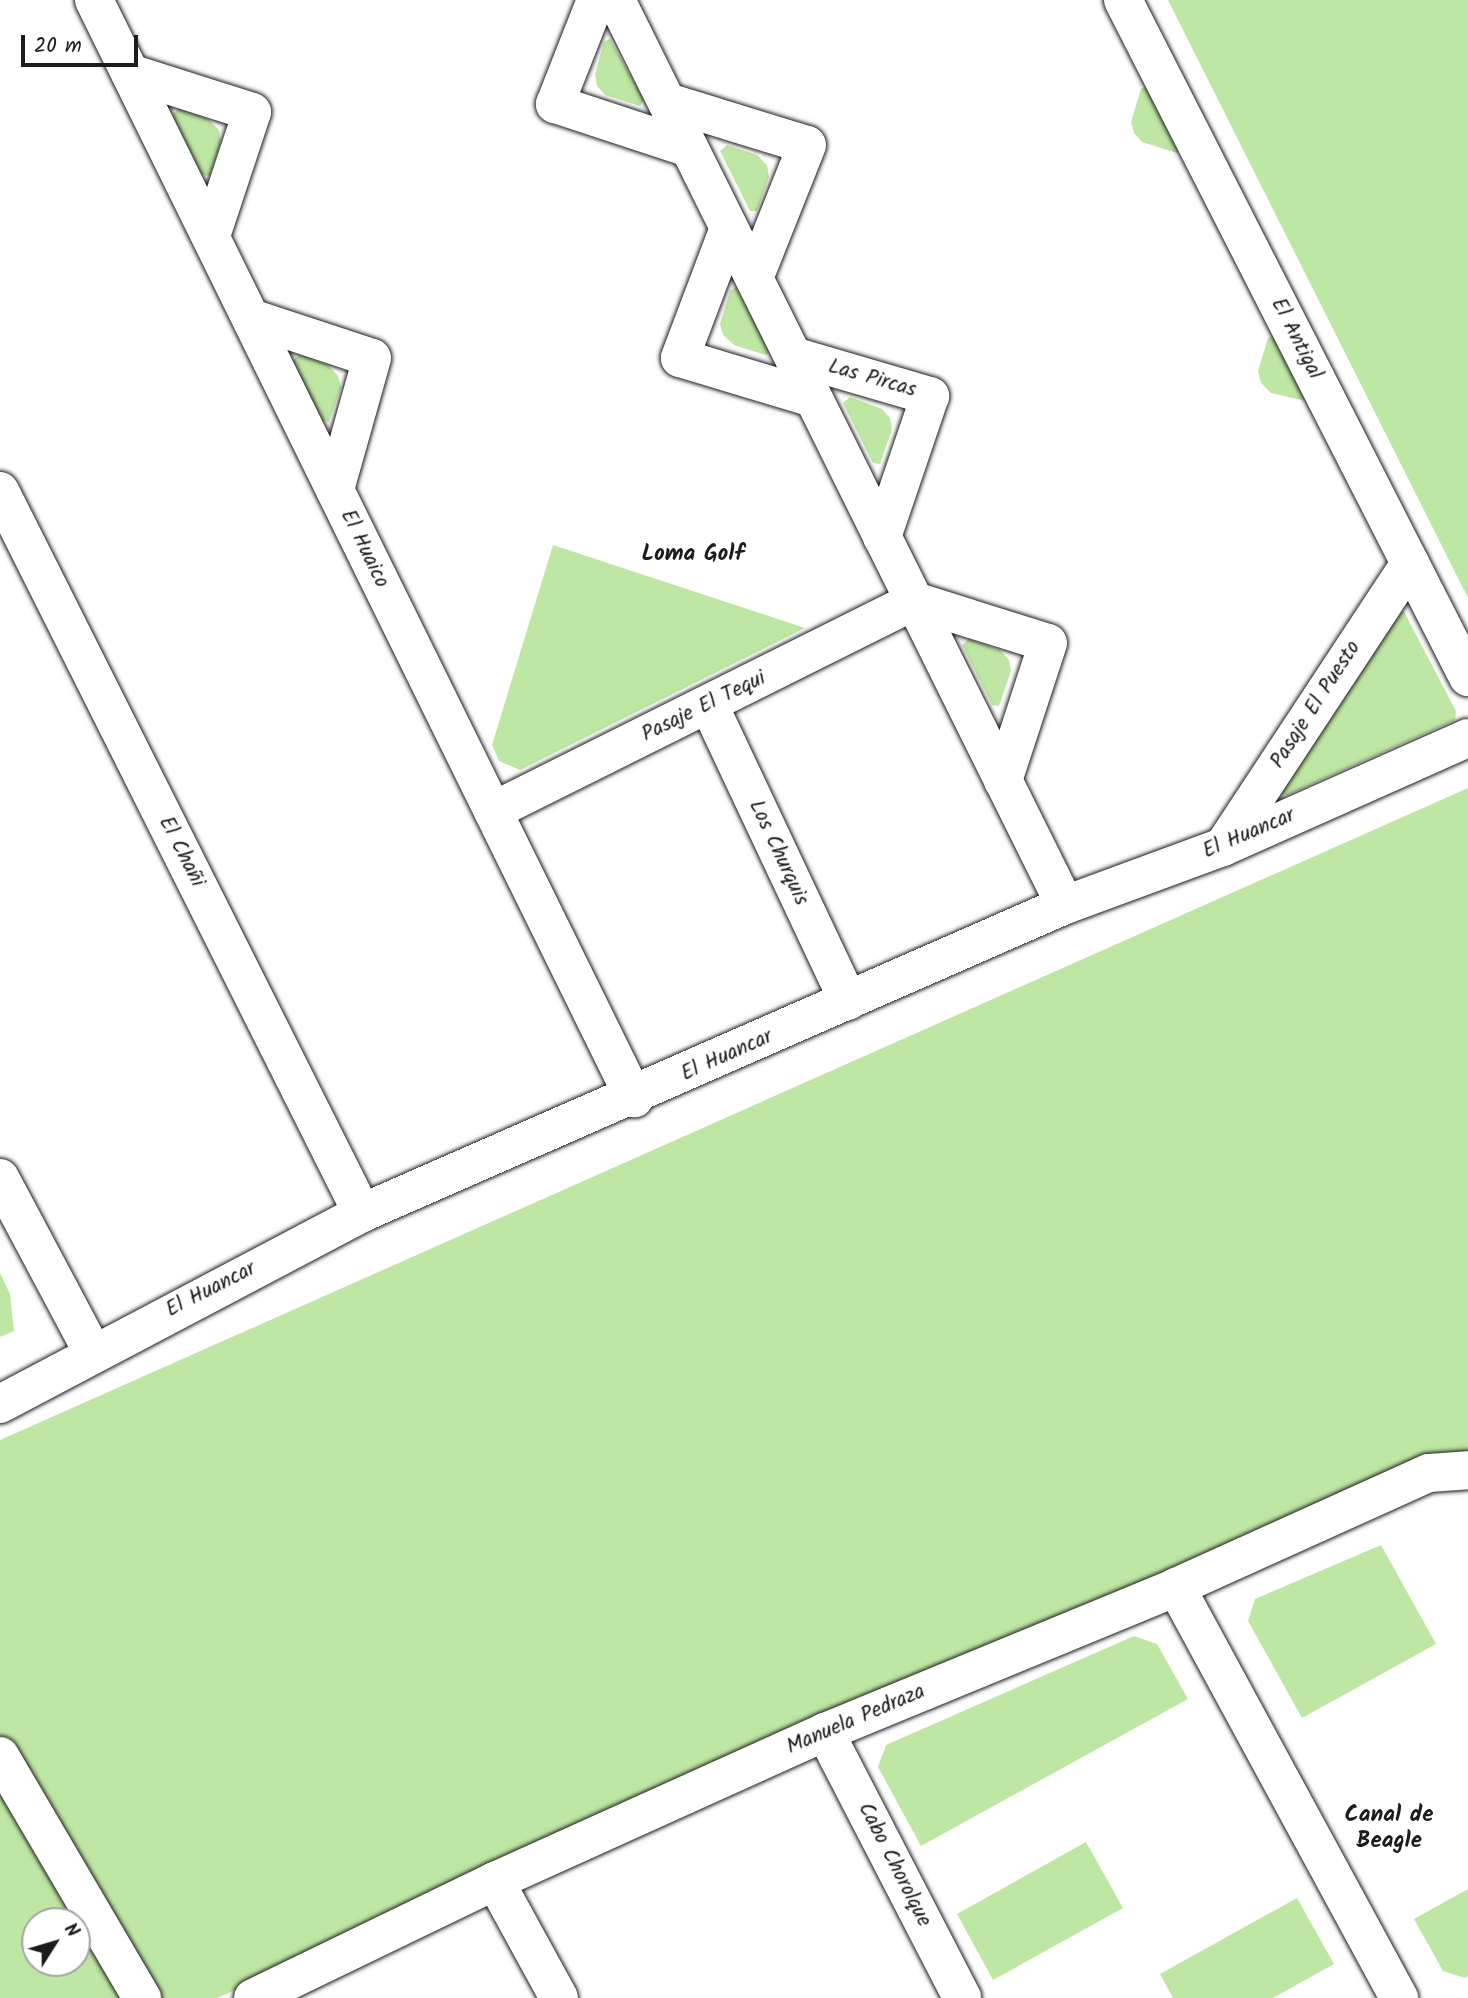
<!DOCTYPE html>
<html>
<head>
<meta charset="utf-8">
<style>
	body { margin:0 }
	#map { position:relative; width:1468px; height:1998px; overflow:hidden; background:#fff; font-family:Kalam,sans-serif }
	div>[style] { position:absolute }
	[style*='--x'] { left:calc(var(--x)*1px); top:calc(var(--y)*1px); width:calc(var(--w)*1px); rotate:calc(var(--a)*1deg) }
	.green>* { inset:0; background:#bee7a3 }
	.roads { filter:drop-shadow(0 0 2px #1c1c1c) drop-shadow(0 0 2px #1c1c1c) }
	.minor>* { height:38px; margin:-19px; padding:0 19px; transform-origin:19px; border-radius:19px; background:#fff }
	.tertiary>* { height:38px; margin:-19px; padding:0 19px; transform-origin:19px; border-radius:19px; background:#fff }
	span { translate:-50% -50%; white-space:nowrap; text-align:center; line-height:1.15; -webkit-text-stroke:6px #fff; paint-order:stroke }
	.street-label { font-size:21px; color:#1c1c1c }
	.neighbourhood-label { font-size:23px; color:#1c1c1c; font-weight:700 }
	.north { position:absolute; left:21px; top:1907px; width:70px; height:70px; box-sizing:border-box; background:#fff; border:2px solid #a4a4a4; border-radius:50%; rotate:53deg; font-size:19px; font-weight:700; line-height:28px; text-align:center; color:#1c1c1c }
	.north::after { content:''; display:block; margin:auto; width:24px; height:32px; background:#1c1c1c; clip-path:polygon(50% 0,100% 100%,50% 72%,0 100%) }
	.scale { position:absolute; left:21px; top:35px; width:117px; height:32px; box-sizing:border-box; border:4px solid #1c1c1c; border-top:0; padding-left:9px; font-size:21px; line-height:24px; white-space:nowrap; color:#1c1c1c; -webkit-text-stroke:5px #fff; paint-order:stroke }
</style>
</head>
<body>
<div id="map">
	<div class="green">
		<i style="clip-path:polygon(1168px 0,1468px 0,1468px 598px)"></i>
		<i style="clip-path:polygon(610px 39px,644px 100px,640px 106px,605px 95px,597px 86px,595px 74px,604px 42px)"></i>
		<i style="clip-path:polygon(1147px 86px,1181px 150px,1177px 153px,1142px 142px,1134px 133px,1131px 122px,1141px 89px)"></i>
		<i style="clip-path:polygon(179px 109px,208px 119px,219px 130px,221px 141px,210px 176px,202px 175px,172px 114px)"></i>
		<i style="clip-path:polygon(727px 145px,757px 155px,767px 165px,769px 177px,757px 211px,750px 211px,720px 151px)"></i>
		<i style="clip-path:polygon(736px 287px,770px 352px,766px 355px,734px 345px,723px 335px,720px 324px,730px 291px)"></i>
		<i style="clip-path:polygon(1274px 336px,1306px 401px,1271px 393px,1261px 383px,1258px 371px,1268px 338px)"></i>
		<i style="clip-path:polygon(299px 355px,328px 365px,338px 376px,341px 387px,329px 422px,322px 421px,292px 361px)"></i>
		<i style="clip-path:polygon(850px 397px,882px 409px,890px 418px,892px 429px,880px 464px,873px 463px,843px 403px)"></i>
		<i style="clip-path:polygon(553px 545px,805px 628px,520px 770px,499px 761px,492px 745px)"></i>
		<i style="clip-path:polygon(1402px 608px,1456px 711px,1455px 720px,1287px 795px,1280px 794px)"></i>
		<i style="clip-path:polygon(969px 639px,1001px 651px,1009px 660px,1011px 671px,999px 706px,992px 705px,962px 645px)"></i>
		<i style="clip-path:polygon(evenodd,1468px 788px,1468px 1452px,217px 1998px,0 1998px,0 1440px,1468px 788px,35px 1921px,77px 1921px,77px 1963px,35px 1963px,35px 1921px)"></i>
		<i style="clip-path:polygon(0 1273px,10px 1294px,14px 1331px,0 1337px)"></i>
		<i style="clip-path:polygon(1381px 1545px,1436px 1644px,1302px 1718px,1248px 1621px,1255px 1599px)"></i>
		<i style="clip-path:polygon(1134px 1636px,1157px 1644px,1188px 1699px,921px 1846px,878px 1767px,886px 1745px)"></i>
		<i style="clip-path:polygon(1086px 1842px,1123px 1908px,993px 1980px,957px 1914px)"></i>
		<i style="clip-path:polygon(1468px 1889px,1468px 1976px,1465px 1978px,1443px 1971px,1414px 1919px)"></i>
		<i style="clip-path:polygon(1297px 1898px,1334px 1964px,1273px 1998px,1173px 1998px,1160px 1974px)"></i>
	</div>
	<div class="roads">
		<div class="minor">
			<i style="--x:94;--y:0;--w:1224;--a:63.81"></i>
			<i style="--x:596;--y:0;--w:112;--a:111.5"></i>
			<i style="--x:555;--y:104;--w:141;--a:18.2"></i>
			<i style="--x:616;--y:0;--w:1010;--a:63.61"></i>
			<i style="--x:1123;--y:0;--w:760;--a:63"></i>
			<i style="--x:130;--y:73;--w:128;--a:17.7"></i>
			<i style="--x:252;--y:112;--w:131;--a:108.3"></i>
			<i style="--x:667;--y:102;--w:146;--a:17.1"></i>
			<i style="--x:807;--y:145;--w:143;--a:111.7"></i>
			<i style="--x:729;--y:228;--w:139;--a:110.7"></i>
			<i style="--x:680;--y:358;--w:139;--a:16.7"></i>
			<i style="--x:251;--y:318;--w:127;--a:18.3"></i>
			<i style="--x:372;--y:358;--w:137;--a:105.7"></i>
			<i style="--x:793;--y:356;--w:143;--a:16.3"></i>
			<i style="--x:930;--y:396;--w:149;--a:108.8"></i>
			<i style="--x:0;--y:491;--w:808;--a:63.37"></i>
			<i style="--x:709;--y:705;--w:327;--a:64.8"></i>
			<i style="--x:493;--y:811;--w:470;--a:-26.5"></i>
			<i style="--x:914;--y:601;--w:140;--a:17.4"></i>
			<i style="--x:1048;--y:643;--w:145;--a:108.1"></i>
			<i style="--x:1223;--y:847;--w:340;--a:-56.6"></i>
			<i style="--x:0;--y:1178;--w:196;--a:62"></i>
			<i style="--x:0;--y:1404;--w:409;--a:-27.8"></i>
			<i style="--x:362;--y:1213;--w:768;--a:-23.66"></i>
			<i style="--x:1065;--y:905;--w:168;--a:-20.2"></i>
			<i style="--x:1223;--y:847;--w:268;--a:-24"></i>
			<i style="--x:1176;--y:1587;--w:468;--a:61.5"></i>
			<i style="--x:825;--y:1732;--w:299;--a:62.7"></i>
			<i style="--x:495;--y:1881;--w:133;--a:61.3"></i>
			<i style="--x:253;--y:1998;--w:269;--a:-25.8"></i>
			<i style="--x:495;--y:1881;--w:362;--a:-24.3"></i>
			<i style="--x:825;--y:1732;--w:380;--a:-22.4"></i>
			<i style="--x:1176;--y:1587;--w:277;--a:-24.3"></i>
			<i style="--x:1429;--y:1473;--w:39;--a:-4"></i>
		</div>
		<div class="tertiary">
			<i style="--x:0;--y:1756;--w:281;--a:59.6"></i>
		</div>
	</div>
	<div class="street-label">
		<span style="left:1296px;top:339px;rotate:63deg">El Antigal</span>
		<span style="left:872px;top:379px;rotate:16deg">Las Pircas</span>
		<span style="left:364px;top:549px;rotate:64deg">El Huaico</span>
		<span style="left:1316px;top:705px;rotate:-57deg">Pasaje El Puesto</span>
		<span style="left:704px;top:707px;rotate:-26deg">Pasaje El Tequi</span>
		<span style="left:1249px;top:834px;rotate:-23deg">El Huancar</span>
		<span style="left:181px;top:852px;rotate:63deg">El Chañi</span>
		<span style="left:778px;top:853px;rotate:65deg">Los Churquis</span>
		<span style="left:727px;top:1056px;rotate:-24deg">El Huancar</span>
		<span style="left:211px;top:1290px;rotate:-27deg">El Huancar</span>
		<span style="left:856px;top:1720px;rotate:-23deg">Manuela Pedraza</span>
		<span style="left:894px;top:1865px;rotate:63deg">Cabo Chorolque</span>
	</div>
	<div class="neighbourhood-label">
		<span style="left:693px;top:554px">Loma Golf</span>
		<span style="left:1389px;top:1828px">Canal de<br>Beagle</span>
	</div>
	<div class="north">N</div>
	<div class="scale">20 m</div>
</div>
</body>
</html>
